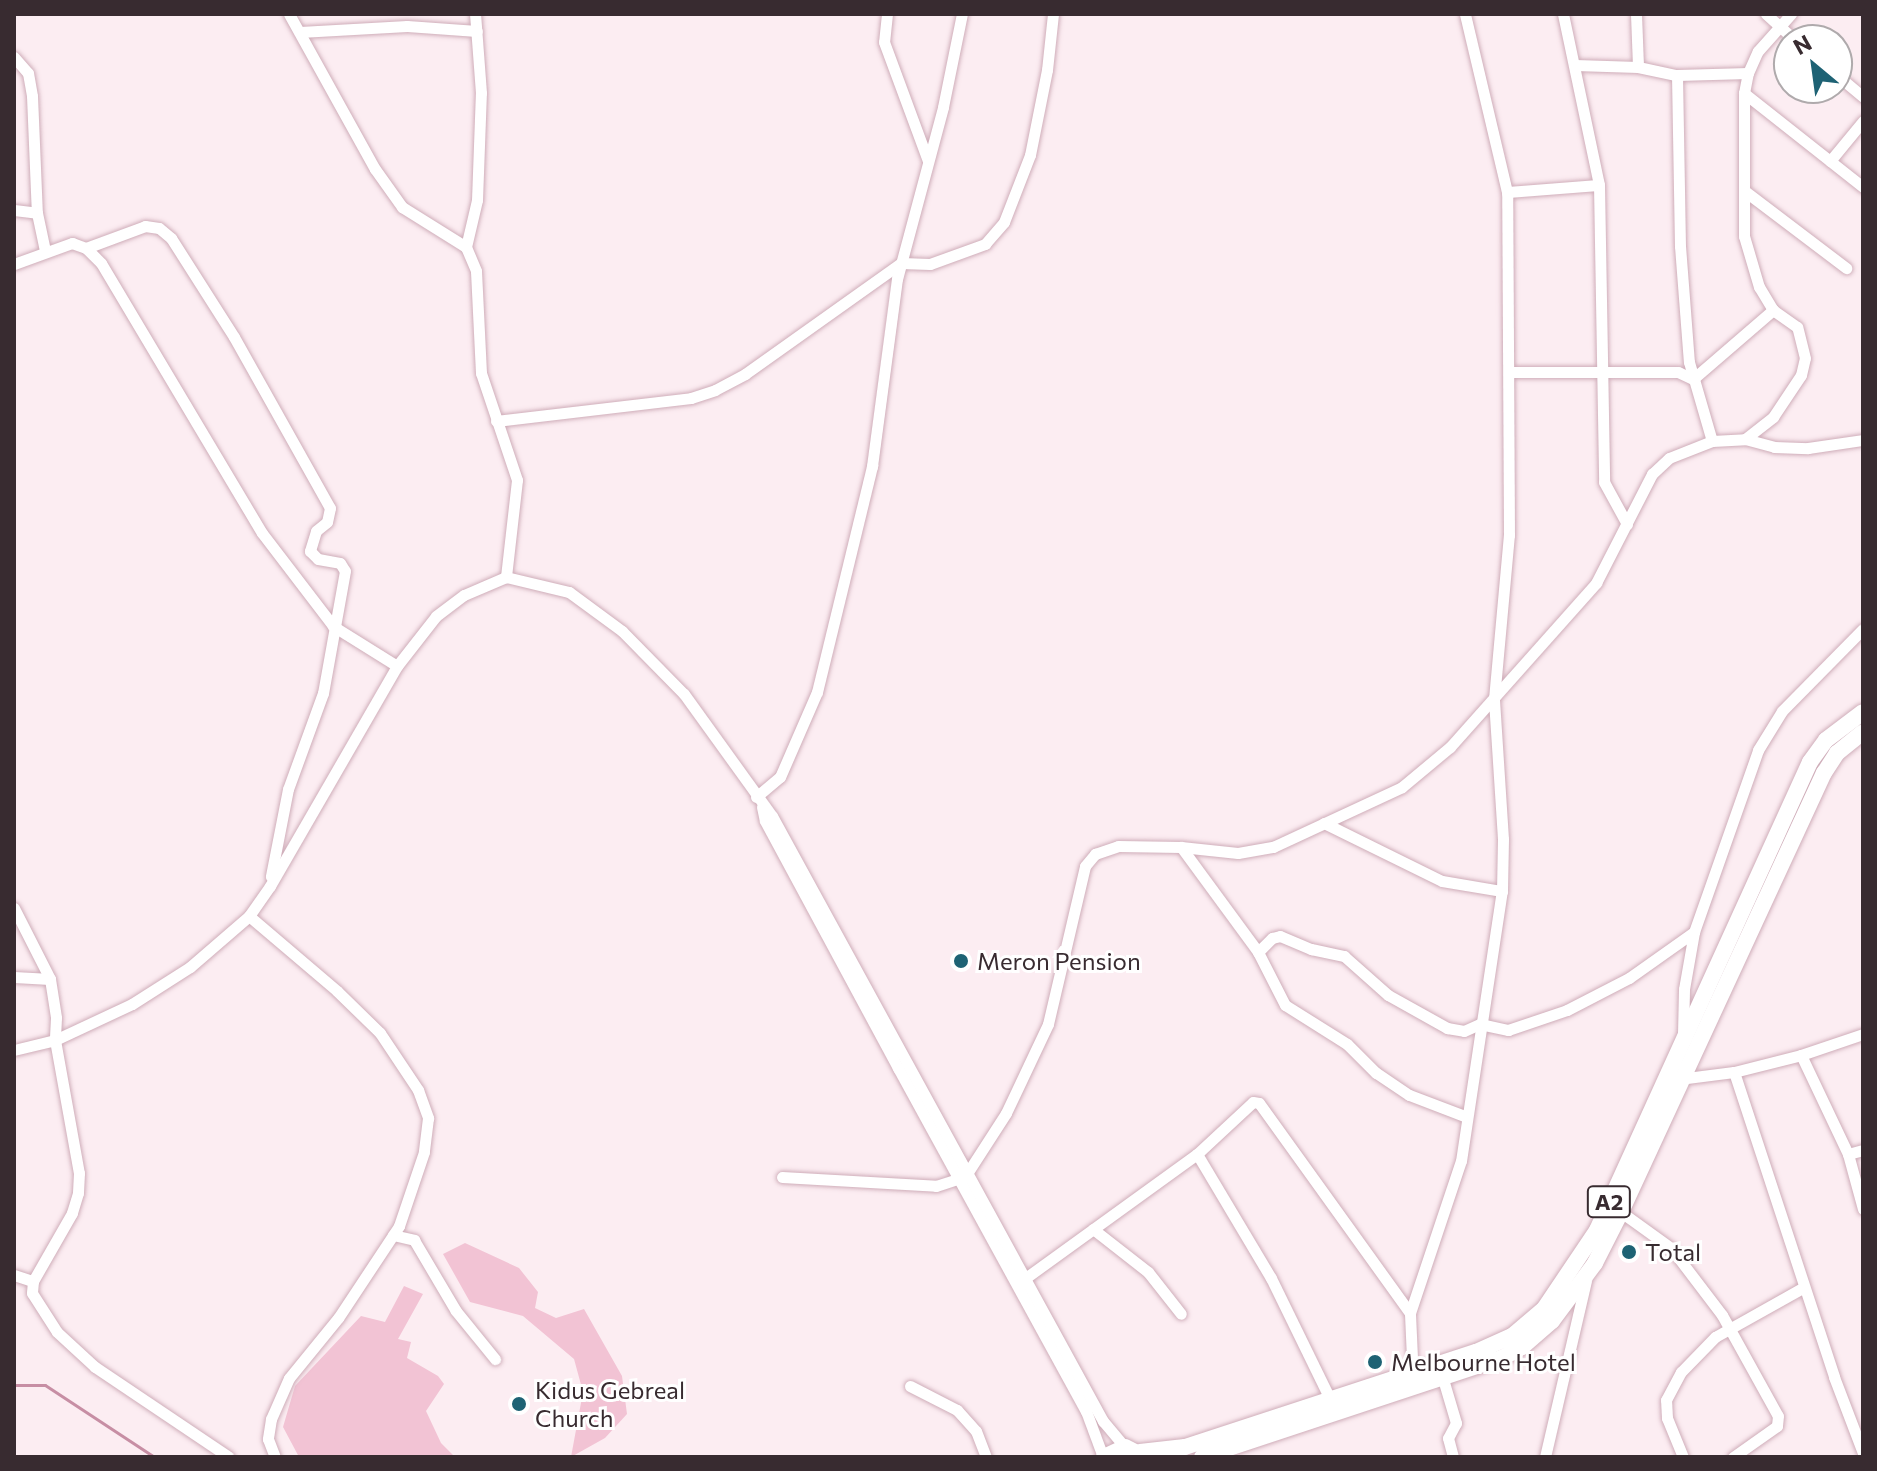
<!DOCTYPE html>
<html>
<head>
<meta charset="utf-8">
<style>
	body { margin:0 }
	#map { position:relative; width:1877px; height:1471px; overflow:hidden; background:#fcedf2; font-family:Commissioner,sans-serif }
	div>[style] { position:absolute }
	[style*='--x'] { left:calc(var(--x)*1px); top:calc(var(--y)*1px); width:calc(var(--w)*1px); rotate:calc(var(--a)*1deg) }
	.green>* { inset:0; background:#f2c3d4 }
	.stream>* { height:3px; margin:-1.5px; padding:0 1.5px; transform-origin:1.5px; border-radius:1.5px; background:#c78ea4 }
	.roads { filter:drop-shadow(0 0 2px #cfadb9) drop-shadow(0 0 2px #cfadb9) }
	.minor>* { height:11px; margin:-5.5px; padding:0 5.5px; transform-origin:5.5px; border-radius:5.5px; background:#fff }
	.highway>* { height:16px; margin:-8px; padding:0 8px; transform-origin:8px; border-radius:8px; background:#fff }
	.dots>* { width:22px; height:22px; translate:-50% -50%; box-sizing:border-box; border:4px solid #fff; border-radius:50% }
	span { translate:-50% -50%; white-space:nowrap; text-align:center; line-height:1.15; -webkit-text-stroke:6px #fff; paint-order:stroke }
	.shield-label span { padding:2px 6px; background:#fff; border:2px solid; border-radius:6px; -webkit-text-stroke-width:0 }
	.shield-label { font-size:22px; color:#382b30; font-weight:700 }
	.poi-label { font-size:24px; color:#382b30 }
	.left { translate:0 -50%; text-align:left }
	.frame { position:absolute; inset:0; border:16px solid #382b30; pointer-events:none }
	.north { position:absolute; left:1773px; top:24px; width:80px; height:80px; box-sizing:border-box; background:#fff; border:2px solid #afaaac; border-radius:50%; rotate:331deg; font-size:22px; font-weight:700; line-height:32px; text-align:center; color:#382b30 }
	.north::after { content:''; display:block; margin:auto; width:28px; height:36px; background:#1e6274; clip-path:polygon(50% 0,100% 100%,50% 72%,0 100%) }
</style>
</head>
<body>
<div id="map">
	<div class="green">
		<i style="clip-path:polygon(465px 1243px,519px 1268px,538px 1292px,535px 1308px,556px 1318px,584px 1309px,622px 1376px,627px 1414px,605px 1438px,571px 1457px,583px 1392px,574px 1359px,523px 1316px,470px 1302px,443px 1254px)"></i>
		<i style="clip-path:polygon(404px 1286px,423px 1294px,398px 1339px,411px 1342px,407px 1358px,438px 1376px,444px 1384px,426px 1411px,441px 1443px,455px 1457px,299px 1457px,283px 1427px,295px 1386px,361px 1316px,385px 1322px)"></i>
	</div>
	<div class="stream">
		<i style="--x:14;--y:1385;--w:31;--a:0"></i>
		<i style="--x:45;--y:1385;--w:131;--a:33.4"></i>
	</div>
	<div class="roads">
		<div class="minor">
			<i style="--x:289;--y:14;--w:177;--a:61"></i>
			<i style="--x:375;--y:169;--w:47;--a:54.6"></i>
			<i style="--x:402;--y:207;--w:75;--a:32"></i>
			<i style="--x:466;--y:247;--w:26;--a:67"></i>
			<i style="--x:476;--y:271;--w:102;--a:87.2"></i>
			<i style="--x:481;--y:373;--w:113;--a:71.4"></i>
			<i style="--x:517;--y:480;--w:98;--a:96.5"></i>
			<i style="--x:887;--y:14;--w:28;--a:96"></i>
			<i style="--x:884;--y:42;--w:127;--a:69.7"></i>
			<i style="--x:1563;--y:14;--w:175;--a:78.1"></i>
			<i style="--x:1599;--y:185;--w:297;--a:89"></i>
			<i style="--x:1604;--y:482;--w:48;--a:61.3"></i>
			<i style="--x:1636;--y:14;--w:53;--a:87.8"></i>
			<i style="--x:1766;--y:14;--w:39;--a:42"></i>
			<i style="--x:300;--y:32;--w:107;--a:-3.2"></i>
			<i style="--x:407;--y:26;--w:70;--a:4.1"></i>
			<i style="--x:14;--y:57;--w:21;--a:49"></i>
			<i style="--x:28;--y:73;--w:23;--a:80"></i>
			<i style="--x:32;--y:96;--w:117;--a:87.6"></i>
			<i style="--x:37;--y:213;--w:38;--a:78"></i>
			<i style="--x:1575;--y:65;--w:63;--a:1.8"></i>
			<i style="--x:1638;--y:67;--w:40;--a:12"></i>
			<i style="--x:1677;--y:75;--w:71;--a:-1.6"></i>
			<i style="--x:1677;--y:75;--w:171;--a:89"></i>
			<i style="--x:1680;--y:246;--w:116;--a:85.6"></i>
			<i style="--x:1689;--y:362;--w:82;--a:73.8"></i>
			<i style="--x:1837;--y:75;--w:34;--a:40"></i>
			<i style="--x:1744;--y:93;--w:152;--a:38.3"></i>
			<i style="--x:1830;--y:161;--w:52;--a:-50.5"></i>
			<i style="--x:1507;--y:192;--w:92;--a:-4.4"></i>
			<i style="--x:1746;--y:192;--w:126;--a:37.2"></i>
			<i style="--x:14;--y:210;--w:23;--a:7"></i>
			<i style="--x:466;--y:247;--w:48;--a:-76.8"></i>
			<i style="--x:477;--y:200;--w:107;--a:-87.9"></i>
			<i style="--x:481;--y:93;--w:79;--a:-94.3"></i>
			<i style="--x:86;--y:248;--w:63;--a:-20.4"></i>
			<i style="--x:145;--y:226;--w:14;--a:8"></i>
			<i style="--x:159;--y:228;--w:16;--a:40"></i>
			<i style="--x:171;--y:238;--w:117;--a:57.5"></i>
			<i style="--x:234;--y:337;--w:196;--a:60.7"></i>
			<i style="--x:330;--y:508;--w:14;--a:102"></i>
			<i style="--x:327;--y:522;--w:14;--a:141"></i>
			<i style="--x:316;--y:531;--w:21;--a:107"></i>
			<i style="--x:310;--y:551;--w:11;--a:45"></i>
			<i style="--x:318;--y:559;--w:22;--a:10"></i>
			<i style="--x:340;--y:563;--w:9;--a:58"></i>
			<i style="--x:345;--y:571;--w:124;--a:100.2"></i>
			<i style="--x:323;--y:693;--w:102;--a:110"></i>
			<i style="--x:288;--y:789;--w:89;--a:101.1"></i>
			<i style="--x:14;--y:264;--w:62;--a:-19.9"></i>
			<i style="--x:72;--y:243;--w:15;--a:20"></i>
			<i style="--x:86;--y:248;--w:21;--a:45"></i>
			<i style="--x:101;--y:263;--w:314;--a:59.2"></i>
			<i style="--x:262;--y:533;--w:117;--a:52.6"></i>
			<i style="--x:333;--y:626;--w:75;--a:32"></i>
			<i style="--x:1510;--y:372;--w:168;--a:0"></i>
			<i style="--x:1678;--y:372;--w:17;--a:25"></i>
			<i style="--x:1693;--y:379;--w:106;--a:-40.8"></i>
			<i style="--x:496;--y:421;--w:196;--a:-6.7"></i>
			<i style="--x:691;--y:398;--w:25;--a:-18"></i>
			<i style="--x:715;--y:390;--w:34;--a:-28"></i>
			<i style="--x:745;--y:374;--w:191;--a:-35.4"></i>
			<i style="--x:901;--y:263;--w:29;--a:2"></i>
			<i style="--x:930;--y:264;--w:59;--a:-20"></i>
			<i style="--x:985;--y:244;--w:29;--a:-49"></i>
			<i style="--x:1004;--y:222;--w:72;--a:-68.8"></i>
			<i style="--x:1030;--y:155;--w:87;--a:-78.7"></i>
			<i style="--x:1047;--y:70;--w:56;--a:-83.9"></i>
			<i style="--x:1745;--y:439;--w:36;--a:-38"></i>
			<i style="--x:1773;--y:417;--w:50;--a:-56.3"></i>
			<i style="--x:1801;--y:375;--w:17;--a:-77"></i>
			<i style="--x:1805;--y:358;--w:32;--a:-104"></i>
			<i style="--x:1797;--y:327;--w:29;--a:-145"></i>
			<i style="--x:1773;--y:310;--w:27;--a:-121"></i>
			<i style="--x:1759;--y:287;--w:53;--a:-106.4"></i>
			<i style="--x:1744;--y:236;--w:143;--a:-90"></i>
			<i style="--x:1744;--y:93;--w:20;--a:-79"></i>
			<i style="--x:1748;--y:73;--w:24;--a:-66"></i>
			<i style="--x:1758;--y:51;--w:50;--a:-48.3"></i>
			<i style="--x:756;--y:797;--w:31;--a:-40"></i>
			<i style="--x:780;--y:777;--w:93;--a:-66.5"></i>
			<i style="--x:817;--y:692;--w:233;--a:-76.3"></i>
			<i style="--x:872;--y:466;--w:189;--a:-82.4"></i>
			<i style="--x:897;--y:279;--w:178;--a:-75"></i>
			<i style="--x:943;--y:107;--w:95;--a:-78.5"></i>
			<i style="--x:762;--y:807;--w:14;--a:78"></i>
			<i style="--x:765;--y:821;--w:281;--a:61.7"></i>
			<i style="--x:898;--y:1068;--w:391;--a:61.3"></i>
			<i style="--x:1086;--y:1411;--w:49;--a:69.7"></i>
			<i style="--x:1324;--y:823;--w:131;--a:26.2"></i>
			<i style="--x:1442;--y:881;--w:61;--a:9.5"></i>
			<i style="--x:1181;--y:847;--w:130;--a:53.7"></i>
			<i style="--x:14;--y:908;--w:80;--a:63.1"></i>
			<i style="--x:50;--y:979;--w:39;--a:81"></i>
			<i style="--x:56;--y:1018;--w:22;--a:93"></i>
			<i style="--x:55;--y:1040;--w:135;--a:79.8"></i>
			<i style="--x:79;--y:1173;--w:20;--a:93"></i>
			<i style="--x:78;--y:1193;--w:21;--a:107"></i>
			<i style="--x:72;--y:1213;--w:78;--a:119.8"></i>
			<i style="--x:33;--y:1281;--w:12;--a:95"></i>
			<i style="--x:32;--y:1293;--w:46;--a:57.3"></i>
			<i style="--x:57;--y:1332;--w:52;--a:42.6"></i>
			<i style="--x:95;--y:1367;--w:161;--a:33.9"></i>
			<i style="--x:249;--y:916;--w:116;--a:40.4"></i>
			<i style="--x:337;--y:991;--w:60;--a:44.3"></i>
			<i style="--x:380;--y:1033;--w:69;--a:56.3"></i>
			<i style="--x:418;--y:1090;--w:30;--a:70"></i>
			<i style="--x:428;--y:1118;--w:34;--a:97"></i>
			<i style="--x:424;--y:1152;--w:78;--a:108.7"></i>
			<i style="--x:399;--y:1226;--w:110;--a:123.5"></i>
			<i style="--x:338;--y:1318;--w:77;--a:129.2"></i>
			<i style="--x:289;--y:1378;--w:45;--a:113.7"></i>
			<i style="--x:271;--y:1419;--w:20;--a:99"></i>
			<i style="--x:268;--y:1439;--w:19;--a:69"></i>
			<i style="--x:14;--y:977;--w:36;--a:3"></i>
			<i style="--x:1683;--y:1034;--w:45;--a:-88.7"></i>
			<i style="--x:1684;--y:989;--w:58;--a:-80"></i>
			<i style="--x:14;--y:1050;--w:42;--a:-13.7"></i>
			<i style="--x:55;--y:1040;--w:85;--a:-25.1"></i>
			<i style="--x:132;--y:1004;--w:69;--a:-32.5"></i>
			<i style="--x:190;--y:967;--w:78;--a:-40.8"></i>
			<i style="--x:249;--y:916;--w:37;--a:-55"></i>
			<i style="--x:270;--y:886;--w:254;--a:-60"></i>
			<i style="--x:397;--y:666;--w:63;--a:-52"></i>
			<i style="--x:436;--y:616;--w:35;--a:-37"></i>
			<i style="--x:464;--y:595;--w:46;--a:-23.2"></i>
			<i style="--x:506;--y:577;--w:65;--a:13.4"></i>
			<i style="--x:569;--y:592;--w:66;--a:36.3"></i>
			<i style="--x:622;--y:631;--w:88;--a:45.5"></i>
			<i style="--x:684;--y:694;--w:150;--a:54.2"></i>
			<i style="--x:772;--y:816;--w:690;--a:61.32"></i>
			<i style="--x:1103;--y:1421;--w:34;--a:50"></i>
			<i style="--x:1801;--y:1055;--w:110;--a:64.6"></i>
			<i style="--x:1848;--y:1154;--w:57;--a:74.7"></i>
			<i style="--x:1734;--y:1072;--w:321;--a:71.8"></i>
			<i style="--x:1834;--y:1377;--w:81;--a:69.1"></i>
			<i style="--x:1679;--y:1079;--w:55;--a:-7.3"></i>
			<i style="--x:1734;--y:1072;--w:69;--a:-14.2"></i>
			<i style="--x:1801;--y:1055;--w:65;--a:-18.7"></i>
			<i style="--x:1467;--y:1117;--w:62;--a:-159.2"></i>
			<i style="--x:1409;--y:1095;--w:40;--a:-146"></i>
			<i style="--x:1376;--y:1073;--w:41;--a:-135"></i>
			<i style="--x:1347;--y:1044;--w:73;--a:-147.8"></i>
			<i style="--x:1285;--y:1005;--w:59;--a:-117"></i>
			<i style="--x:1258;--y:952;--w:20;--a:-45"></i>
			<i style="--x:1272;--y:938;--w:8;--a:-14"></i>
			<i style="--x:1280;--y:936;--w:34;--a:23"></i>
			<i style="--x:1311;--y:949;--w:34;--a:12"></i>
			<i style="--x:1344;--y:956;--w:59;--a:41.6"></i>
			<i style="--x:1388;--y:995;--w:68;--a:29.2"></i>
			<i style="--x:1447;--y:1028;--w:17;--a:10"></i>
			<i style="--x:1464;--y:1031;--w:17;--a:-24"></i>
			<i style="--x:1480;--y:1024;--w:29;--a:12"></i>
			<i style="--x:1508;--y:1030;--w:62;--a:-18.7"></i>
			<i style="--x:1567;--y:1010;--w:70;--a:-27.3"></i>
			<i style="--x:1629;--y:978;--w:80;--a:-35.3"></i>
			<i style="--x:1694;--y:932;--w:193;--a:-70.6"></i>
			<i style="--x:1758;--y:750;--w:46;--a:-58.4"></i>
			<i style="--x:1782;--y:711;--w:115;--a:-45.4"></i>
			<i style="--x:1197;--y:1154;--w:144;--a:59.2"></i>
			<i style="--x:1271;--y:1278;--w:135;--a:64"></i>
			<i style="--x:1848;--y:1154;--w:16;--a:-15"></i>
			<i style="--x:782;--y:1177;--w:154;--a:3.3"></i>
			<i style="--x:936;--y:1186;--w:23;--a:-18"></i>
			<i style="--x:958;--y:1179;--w:12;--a:-35"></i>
			<i style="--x:968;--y:1172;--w:70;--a:-57.2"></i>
			<i style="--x:1006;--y:1113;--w:98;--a:-64.7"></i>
			<i style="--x:1048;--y:1024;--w:162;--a:-76.8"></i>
			<i style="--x:1085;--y:866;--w:16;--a:-50"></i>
			<i style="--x:1095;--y:854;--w:24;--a:-19"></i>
			<i style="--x:1118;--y:846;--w:63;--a:0.9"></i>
			<i style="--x:1181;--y:847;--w:57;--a:6"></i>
			<i style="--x:1238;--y:853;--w:36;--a:-10"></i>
			<i style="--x:1273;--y:847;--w:142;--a:-24.9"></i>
			<i style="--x:1402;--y:787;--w:62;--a:-39.8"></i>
			<i style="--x:1450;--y:747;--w:220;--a:-48.3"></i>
			<i style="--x:1596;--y:583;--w:123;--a:-62.8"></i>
			<i style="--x:1652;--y:474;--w:23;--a:-43"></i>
			<i style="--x:1669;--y:458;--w:46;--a:-21.6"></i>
			<i style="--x:1712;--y:441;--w:33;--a:-3"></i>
			<i style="--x:1745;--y:439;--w:30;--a:15"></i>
			<i style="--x:1774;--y:447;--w:34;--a:2"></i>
			<i style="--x:1808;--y:448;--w:56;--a:-8.3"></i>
			<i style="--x:1621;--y:1212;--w:62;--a:35.8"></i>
			<i style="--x:1671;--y:1248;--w:84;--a:52.7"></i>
			<i style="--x:1722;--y:1315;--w:115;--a:61"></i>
			<i style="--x:1778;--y:1416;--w:10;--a:96"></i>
			<i style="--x:1777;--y:1426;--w:54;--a:144.8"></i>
			<i style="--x:1093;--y:1229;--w:70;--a:38"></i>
			<i style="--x:1148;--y:1272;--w:53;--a:51.8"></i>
			<i style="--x:393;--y:1235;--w:22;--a:13"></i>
			<i style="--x:414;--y:1240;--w:82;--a:59.4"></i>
			<i style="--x:456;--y:1311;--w:62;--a:50.9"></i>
			<i style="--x:14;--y:1275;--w:20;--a:18"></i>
			<i style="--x:1020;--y:1282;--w:218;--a:-35.9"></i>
			<i style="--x:1197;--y:1154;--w:76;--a:-42.9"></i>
			<i style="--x:1253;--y:1102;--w:6;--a:9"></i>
			<i style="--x:1259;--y:1103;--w:259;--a:54.3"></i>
			<i style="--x:1443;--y:1379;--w:46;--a:73.5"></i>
			<i style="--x:1456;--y:1423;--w:17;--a:118"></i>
			<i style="--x:1448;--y:1438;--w:20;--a:75"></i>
			<i style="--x:1413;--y:1380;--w:67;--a:-92.6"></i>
			<i style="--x:1410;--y:1313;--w:160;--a:-71.5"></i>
			<i style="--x:1461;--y:1161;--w:273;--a:-81.4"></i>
			<i style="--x:1502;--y:891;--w:52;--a:-88.9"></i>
			<i style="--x:1503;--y:839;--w:140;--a:-93.7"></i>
			<i style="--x:1494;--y:699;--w:165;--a:-84.8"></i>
			<i style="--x:1509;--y:535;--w:343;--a:-90.3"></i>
			<i style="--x:1507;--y:192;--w:183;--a:-103.3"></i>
			<i style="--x:910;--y:1386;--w:53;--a:27.1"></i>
			<i style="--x:957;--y:1410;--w:28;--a:48"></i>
			<i style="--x:976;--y:1431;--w:28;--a:69"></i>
			<i style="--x:1545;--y:1457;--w:181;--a:-76.9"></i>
			<i style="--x:1683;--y:1457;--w:42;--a:-112.3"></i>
			<i style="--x:1667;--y:1418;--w:18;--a:-93"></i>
			<i style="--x:1666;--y:1400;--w:32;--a:-62"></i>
			<i style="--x:1681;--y:1372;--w:49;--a:-45.8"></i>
			<i style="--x:1715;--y:1337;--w:102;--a:-29.3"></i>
		</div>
		<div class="highway">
			<i style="--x:1140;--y:1452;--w:45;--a:-6.3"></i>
			<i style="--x:1185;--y:1447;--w:306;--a:-18.1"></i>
			<i style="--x:1476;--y:1352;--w:39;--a:-24"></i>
			<i style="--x:1512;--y:1336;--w:42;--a:-40.2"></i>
			<i style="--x:1544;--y:1309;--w:95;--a:-56.1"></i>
			<i style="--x:1597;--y:1230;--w:514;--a:-65.53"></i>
			<i style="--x:1810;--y:762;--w:27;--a:-54"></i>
			<i style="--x:1826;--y:740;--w:46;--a:-37.1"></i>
			<i style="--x:1104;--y:1457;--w:23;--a:-25"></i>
			<i style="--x:1125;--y:1447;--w:22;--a:27"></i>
			<i style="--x:1202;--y:1457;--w:316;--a:-18.3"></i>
			<i style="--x:1502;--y:1358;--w:23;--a:-29"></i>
			<i style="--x:1522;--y:1347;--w:40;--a:-41"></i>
			<i style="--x:1552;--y:1321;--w:72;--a:-53.4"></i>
			<i style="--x:1595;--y:1263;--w:57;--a:-63"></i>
			<i style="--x:1621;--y:1212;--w:484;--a:-65.2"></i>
			<i style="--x:1824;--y:773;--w:24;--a:-57"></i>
			<i style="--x:1837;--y:753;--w:33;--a:-39"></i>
		</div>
	</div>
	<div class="dots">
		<i style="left:961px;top:961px;background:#1e6274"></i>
		<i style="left:1629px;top:1252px;background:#1e6274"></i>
		<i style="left:1375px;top:1362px;background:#1e6274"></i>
		<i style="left:519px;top:1404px;background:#1e6274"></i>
	</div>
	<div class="shield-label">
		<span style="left:1609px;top:1202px">A2</span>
	</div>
	<div class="poi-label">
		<span class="left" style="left:977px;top:961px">Meron Pension</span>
		<span class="left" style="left:1645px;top:1252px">Total</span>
		<span class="left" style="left:1391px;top:1362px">Melbourne Hotel</span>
		<span class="left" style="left:535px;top:1404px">Kidus Gebreal<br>Church</span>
	</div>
	<div class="frame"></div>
	<div class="north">N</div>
</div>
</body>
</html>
